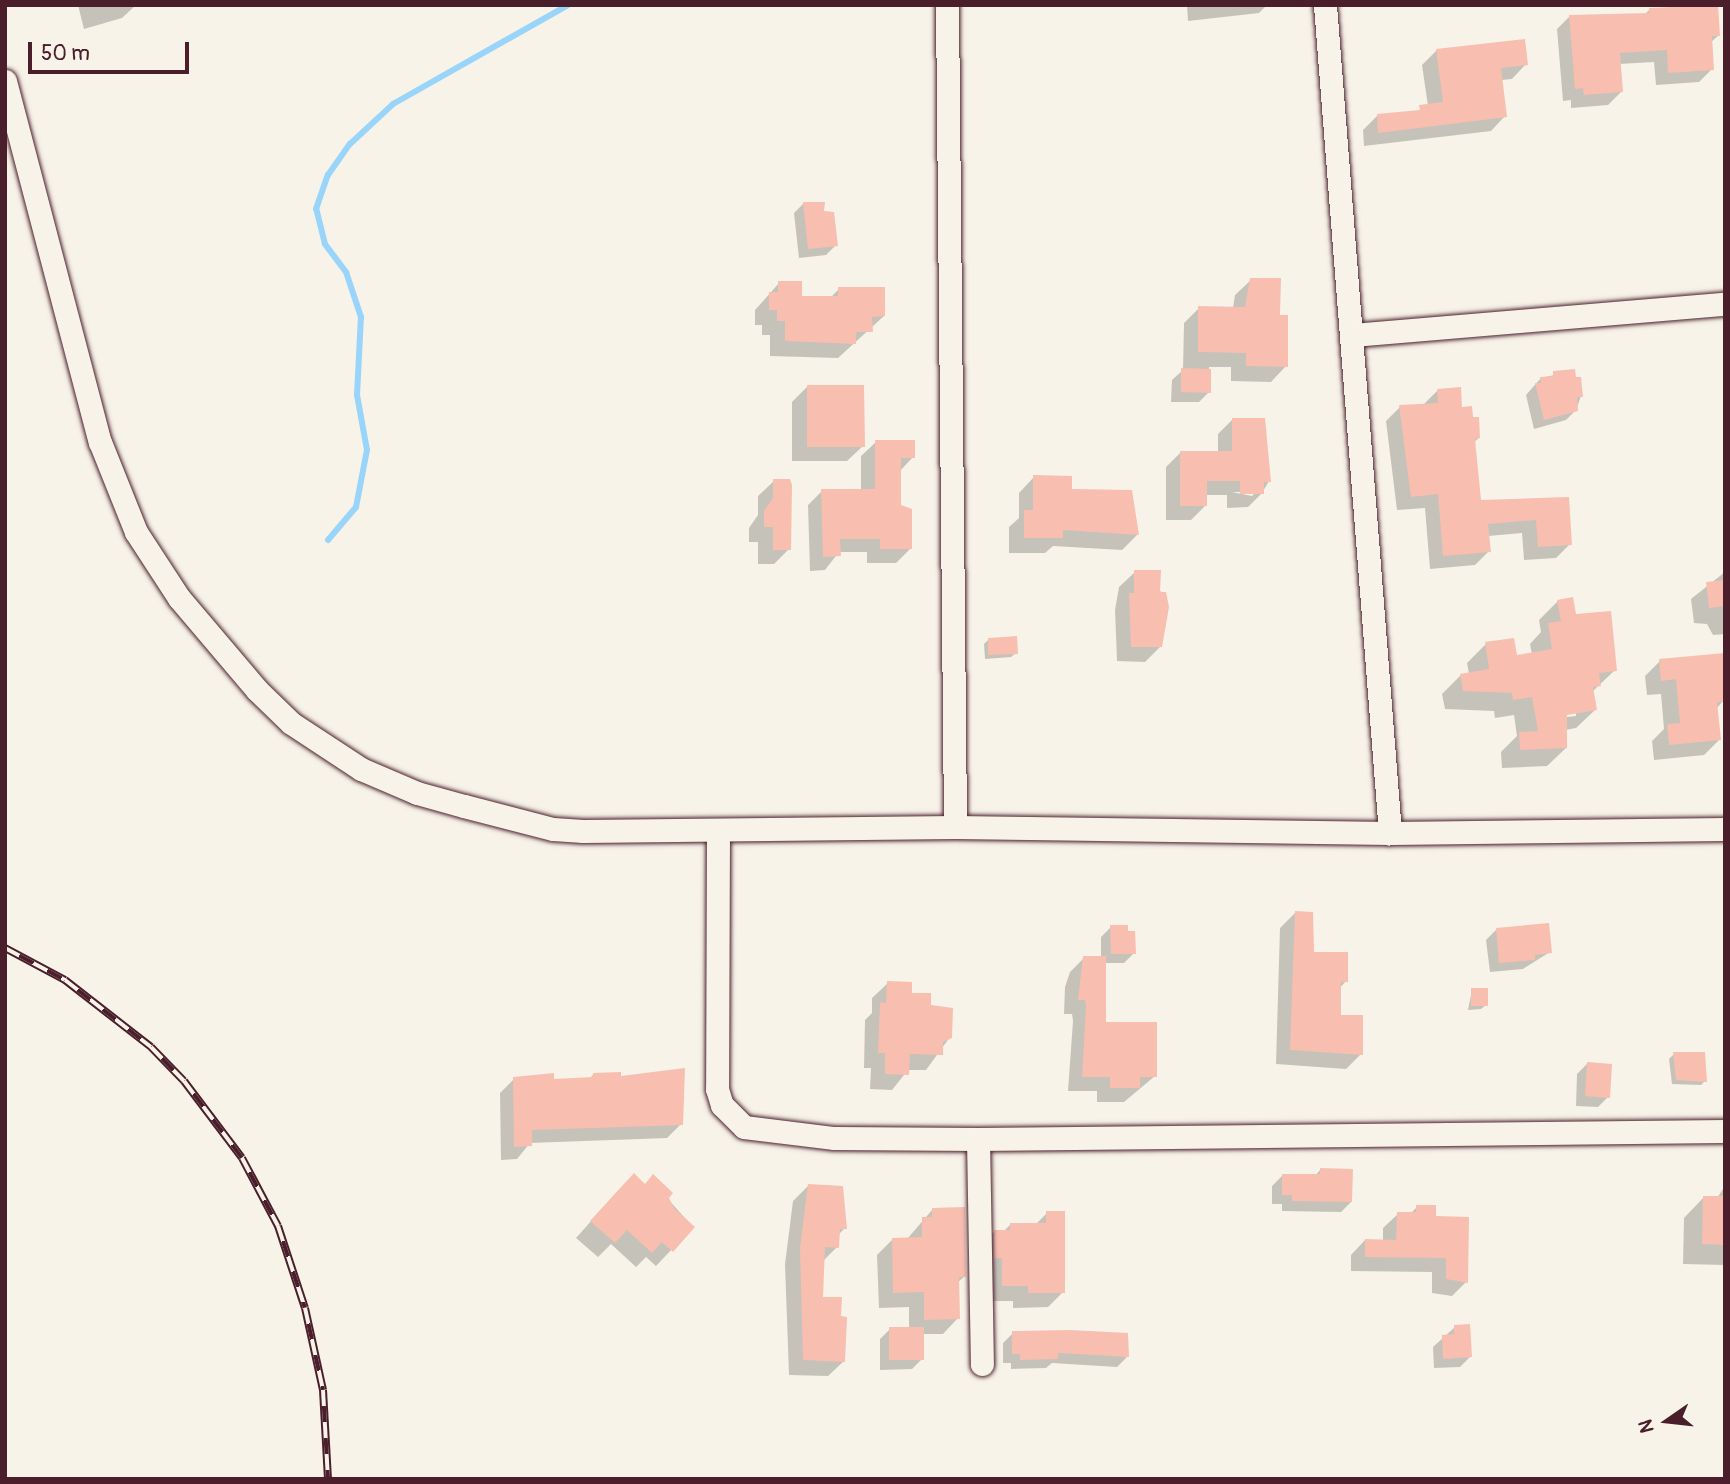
<!DOCTYPE html>
<html>
<head>
<meta charset="utf-8">
<style>
	body { margin:0 }
	#map { position:relative; width:1730px; height:1484px; overflow:hidden; background:#f7f3e8; font-family:Pangolin,sans-serif }
	div>[style] { position:absolute }
	[style*='--x'] { left:calc(var(--x)*1px); top:calc(var(--y)*1px); width:calc(var(--w)*1px); rotate:calc(var(--a)*1deg) }
	.shadow>* { inset:0; background:#0003 }
	.stream>* { height:6px; margin:-3px; padding:0 3px; transform-origin:3px; border-radius:3px; background:#99d4fa }
	.building>* { inset:0; background:#f8beb0 }
	.roads { filter:drop-shadow(0 0 2px #4a1f2b) drop-shadow(0 0 2px #4a1f2b) }
	.minor>* { height:23px; margin:-11.5px; padding:0 11.5px; transform-origin:11.5px; border-radius:11.5px; background:#f7f3e8 }
	.rail>* { height:8px; margin-top:-4px; transform-origin:0; background:repeating-linear-gradient(90deg,#f7f3e8 0 16px,#4a1f2b 0 32px); box-sizing:border-box; border-block:2px solid #4a1f2b }
	span { translate:-50% -50%; white-space:nowrap; text-align:center; line-height:1.15; -webkit-text-stroke:5px #f7f3e8; paint-order:stroke }
	.frame { position:absolute; inset:0; border:7px solid #4a1f2b; pointer-events:none }
	.north { position:absolute; left:1632px; top:1386px; width:70px; height:70px; -webkit-text-stroke:5px #f7f3e8; paint-order:stroke; rotate:256deg; font-size:19px; font-weight:700; line-height:28px; text-align:center; color:#4a1f2b }
	.north::after { content:''; display:block; margin:auto; width:24px; height:32px; background:#4a1f2b; clip-path:polygon(50% 0,100% 100%,50% 72%,0 100%) }
	.scale { position:absolute; left:28px; top:42px; width:161px; height:32px; box-sizing:border-box; border:4px solid #4a1f2b; border-top:0; padding-left:9px; font-size:21px; line-height:24px; white-space:nowrap; color:#4a1f2b; -webkit-text-stroke:5px #f7f3e8; paint-order:stroke }
</style>
</head>
<body>
<div id="map">
	<div class="shadow">
		<i style="clip-path:polygon(78px 5px,136px 5px,122px 18px,84px 29px)"></i>
		<i style="clip-path:polygon(1187px 5px,1267px 5px,1259px 13px,1188px 21px)"></i>
		<i style="clip-path:polygon(1649px 10px,1719px 35px,1710px 43px,1712px 69px,1699px 82px,1656px 85px,1654px 62px,1619px 64px,1622px 91px,1608px 105px,1571px 108px,1571px 100px,1563px 101px,1557px 29px,1570px 16px,1644px 15px)"></i>
		<i style="clip-path:polygon(1437px 50px,1526px 64px,1512px 79px,1501px 80px,1505px 116px,1491px 131px,1364px 146px,1363px 130px,1378px 115px,1415px 112px,1428px 106px,1422px 65px)"></i>
		<i style="clip-path:polygon(804px 203px,823px 213px,836px 245px,826px 255px,799px 258px,794px 213px)"></i>
		<i style="clip-path:polygon(1251px 280px,1278px 316px,1286px 366px,1271px 382px,1231px 381px,1231px 367px,1209px 367px,1209px 392px,1199px 402px,1171px 402px,1172px 380px,1183px 370px,1184px 323px,1199px 308px,1233px 308px,1235px 295px)"></i>
		<i style="clip-path:polygon(779px 283px,800px 298px,830px 298px,839px 289px,884px 316px,838px 358px,770px 356px,770px 335px,762px 335px,762px 325px,755px 325px,755px 310px)"></i>
		<i style="clip-path:polygon(1573px 371px,1581px 396px,1576px 410px,1566px 420px,1534px 429px,1526px 395px,1541px 378px)"></i>
		<i style="clip-path:polygon(807px 387px,863px 446px,847px 461px,792px 461px,792px 402px)"></i>
		<i style="clip-path:polygon(1437px 391px,1460px 408px,1479px 438px,1474px 442px,1479px 502px,1568px 499px,1570px 544px,1556px 558px,1524px 560px,1522px 533px,1488px 536px,1489px 551px,1475px 565px,1430px 569px,1425px 508px,1397px 510px,1386px 421px,1400px 407px,1423px 405px)"></i>
		<i style="clip-path:polygon(evenodd,1232px 420px,1269px 481px,1262px 493px,1248px 507px,1227px 508px,1227px 495px,1205px 495px,1205px 506px,1191px 520px,1166px 520px,1166px 467px,1180px 453px,1218px 453px,1218px 434px,1232px 420px,1232px 492px,1256px 492px,1252px 496px,1232px 492px)"></i>
		<i style="clip-path:polygon(876px 442px,913px 457px,900px 471px,900px 506px,911px 548px,896px 563px,867px 563px,867px 552px,839px 552px,825px 570px,810px 571px,808px 505px,822px 491px,861px 491px,861px 456px)"></i>
		<i style="clip-path:polygon(1034px 477px,1070px 491px,1137px 535px,1122px 550px,1053px 546px,1045px 553px,1009px 553px,1009px 527px,1019px 518px,1019px 493px)"></i>
		<i style="clip-path:polygon(774px 481px,789px 549px,774px 564px,758px 564px,758px 542px,749px 542px,749px 528px,758px 515px,758px 496px)"></i>
		<i style="clip-path:polygon(1135px 572px,1164px 594px,1166px 625px,1161px 630px,1161px 646px,1145px 662px,1117px 661px,1115px 610px,1119px 587px)"></i>
		<i style="clip-path:polygon(1725px 572px,1725px 634px,1713px 635px,1707px 624px,1694px 623px,1691px 599px)"></i>
		<i style="clip-path:polygon(evenodd,1558px 601px,1574px 615px,1615px 670px,1592px 692px,1595px 710px,1576px 728px,1565px 730px,1566px 748px,1547px 766px,1502px 768px,1501px 752px,1517px 736px,1514px 715px,1495px 718px,1494px 711px,1445px 709px,1442px 694px,1461px 675px,1469px 674px,1467px 663px,1486px 644px,1515px 657px,1532px 654px,1530px 644px,1541px 632px,1539px 620px,1558px 601px,1576px 712px,1576px 716px,1558px 718px,1558px 715px,1576px 712px)"></i>
		<i style="clip-path:polygon(989px 639px,1016px 653px,1011px 657px,985px 659px,984px 644px)"></i>
		<i style="clip-path:polygon(1660px 661px,1723px 701px,1716px 709px,1719px 740px,1704px 755px,1654px 760px,1652px 741px,1664px 729px,1661px 694px,1647px 695px,1645px 676px)"></i>
		<i style="clip-path:polygon(1295px 913px,1312px 953px,1346px 981px,1339px 989px,1339px 1017px,1361px 1054px,1346px 1069px,1276px 1064px,1280px 928px)"></i>
		<i style="clip-path:polygon(1111px 927px,1134px 953px,1124px 963px,1105px 963px,1104px 1023px,1155px 1076px,1124px 1102px,1097px 1102px,1097px 1091px,1068px 1091px,1073px 1021px,1072px 1014px,1064px 1014px,1065px 987px,1070px 972px,1084px 958px,1101px 958px,1101px 937px)"></i>
		<i style="clip-path:polygon(1496px 930px,1550px 952px,1523px 969px,1490px 972px,1486px 940px)"></i>
		<i style="clip-path:polygon(888px 983px,910px 995px,950px 1037px,926px 1070px,908px 1070px,892px 1090px,870px 1089px,871px 1068px,864px 1068px,865px 1020px,872px 1013px,872px 998px)"></i>
		<i style="clip-path:polygon(1472px 990px,1486px 1005px,1481px 1009px,1468px 1010px)"></i>
		<i style="clip-path:polygon(1674px 1054px,1705px 1081px,1701px 1085px,1672px 1084px,1669px 1059px)"></i>
		<i style="clip-path:polygon(1587px 1064px,1608px 1097px,1598px 1107px,1576px 1106px,1577px 1074px)"></i>
		<i style="clip-path:polygon(593px 1075px,619px 1078px,681px 1124px,667px 1138px,530px 1143px,517px 1159px,501px 1160px,500px 1093px,514px 1079px,589px 1079px)"></i>
		<i style="clip-path:polygon(1320px 1170px,1351px 1202px,1341px 1212px,1282px 1211px,1282px 1204px,1272px 1204px,1272px 1186px,1282px 1176px,1315px 1176px)"></i>
		<i style="clip-path:polygon(808px 1186px,845px 1228px,838px 1235px,837px 1247px,823px 1261px,822px 1298px,844px 1361px,828px 1376px,789px 1375px,785px 1264px,793px 1201px)"></i>
		<i style="clip-path:polygon(1725px 1186px,1725px 1265px,1683px 1264px,1684px 1218px,1704px 1197px,1717px 1198px)"></i>
		<i style="clip-path:polygon(618px 1191px,667px 1198px,693px 1227px,656px 1266px,646px 1257px,636px 1267px,611px 1244px,598px 1257px,576px 1238px)"></i>
		<i style="clip-path:polygon(1417px 1207px,1434px 1218px,1466px 1282px,1452px 1296px,1432px 1293px,1432px 1272px,1351px 1271px,1351px 1255px,1365px 1240px,1383px 1241px,1383px 1228px,1398px 1214px,1410px 1214px)"></i>
		<i style="clip-path:polygon(933px 1209px,965px 1276px,957px 1283px,958px 1318px,943px 1334px,922px 1334px,922px 1359px,912px 1369px,880px 1370px,880px 1339px,890px 1329px,909px 1329px,909px 1307px,879px 1308px,877px 1255px,893px 1239px,907px 1239px)"></i>
		<i style="clip-path:polygon(1047px 1213px,1063px 1292px,1048px 1307px,1013px 1308px,1013px 1301px,987px 1301px,979px 1247px,994px 1232px,1003px 1232px,1011px 1224px,1036px 1224px)"></i>
		<i style="clip-path:polygon(1455px 1327px,1470px 1357px,1460px 1367px,1434px 1368px,1433px 1347px)"></i>
		<i style="clip-path:polygon(1013px 1333px,1127px 1357px,1117px 1367px,1052px 1363px,1046px 1368px,1011px 1369px,1011px 1363px,1003px 1363px,1003px 1343px)"></i>
	</div>
	<div class="stream">
		<i style="--x:328;--y:540;--w:43;--a:-49.7"></i>
		<i style="--x:356;--y:507;--w:58;--a:-79.1"></i>
		<i style="--x:367;--y:450;--w:56;--a:-100.3"></i>
		<i style="--x:357;--y:395;--w:78;--a:-87.1"></i>
		<i style="--x:361;--y:317;--w:47;--a:-108.4"></i>
		<i style="--x:346;--y:272;--w:35;--a:-127"></i>
		<i style="--x:325;--y:244;--w:36;--a:-104"></i>
		<i style="--x:316;--y:209;--w:36;--a:-71"></i>
		<i style="--x:328;--y:175;--w:38;--a:-55"></i>
		<i style="--x:350;--y:144;--w:59;--a:-42.9"></i>
		<i style="--x:393;--y:104;--w:201;--a:-29.5"></i>
	</div>
	<div class="building">
		<i style="clip-path:polygon(1718px 5px,1720px 36px,1712px 36px,1714px 70px,1668px 73px,1667px 50px,1620px 53px,1623px 92px,1584px 95px,1583px 88px,1575px 89px,1569px 15px,1649px 13px,1649px 8px)"></i>
		<i style="clip-path:polygon(1525px 39px,1528px 65px,1501px 68px,1507px 117px,1378px 133px,1377px 114px,1420px 110px,1419px 105px,1443px 102px,1436px 49px)"></i>
		<i style="clip-path:polygon(803px 202px,825px 202px,824px 211px,834px 212px,838px 246px,808px 249px)"></i>
		<i style="clip-path:polygon(1250px 278px,1281px 278px,1280px 315px,1288px 315px,1288px 367px,1246px 366px,1246px 353px,1198px 352px,1198px 306px,1245px 307px)"></i>
		<i style="clip-path:polygon(778px 281px,802px 281px,802px 296px,838px 296px,838px 287px,885px 287px,885px 316px,872px 317px,873px 332px,856px 332px,856px 344px,785px 341px,785px 321px,777px 321px,777px 310px,769px 310px,769px 292px,778px 292px)"></i>
		<i style="clip-path:polygon(1181px 368px,1211px 369px,1211px 393px,1181px 392px)"></i>
		<i style="clip-path:polygon(1575px 369px,1576px 377px,1581px 377px,1583px 397px,1577px 397px,1578px 411px,1544px 420px,1535px 383px,1541px 383px,1540px 377px,1553px 376px,1553px 371px)"></i>
		<i style="clip-path:polygon(807px 385px,864px 385px,865px 447px,807px 447px)"></i>
		<i style="clip-path:polygon(1461px 387px,1462px 407px,1472px 406px,1473px 417px,1479px 417px,1480px 438px,1475px 439px,1481px 500px,1569px 497px,1572px 545px,1538px 547px,1536px 520px,1488px 524px,1491px 552px,1443px 556px,1438px 494px,1411px 497px,1399px 405px,1438px 403px,1437px 389px)"></i>
		<i style="clip-path:polygon(1232px 418px,1265px 418px,1271px 482px,1264px 482px,1264px 494px,1240px 494px,1240px 481px,1207px 481px,1207px 506px,1180px 506px,1180px 451px,1232px 451px)"></i>
		<i style="clip-path:polygon(875px 440px,915px 440px,915px 458px,901px 458px,901px 505px,912px 509px,912px 549px,880px 549px,880px 539px,840px 539px,841px 556px,823px 557px,821px 489px,875px 489px)"></i>
		<i style="clip-path:polygon(1033px 475px,1072px 476px,1072px 489px,1132px 490px,1139px 535px,1063px 530px,1063px 538px,1024px 538px,1024px 510px,1033px 510px)"></i>
		<i style="clip-path:polygon(773px 479px,790px 479px,792px 485px,791px 550px,773px 550px,773px 527px,764px 527px,764px 511px,773px 498px)"></i>
		<i style="clip-path:polygon(1134px 570px,1161px 570px,1160px 592px,1166px 592px,1169px 607px,1162px 647px,1131px 647px,1129px 593px,1134px 593px)"></i>
		<i style="clip-path:polygon(1725px 580px,1725px 606px,1709px 608px,1706px 582px)"></i>
		<i style="clip-path:polygon(1573px 597px,1576px 614px,1611px 611px,1617px 671px,1599px 673px,1601px 686px,1593px 687px,1597px 710px,1567px 715px,1567px 748px,1520px 750px,1519px 732px,1538px 731px,1532px 697px,1513px 700px,1512px 693px,1463px 691px,1460px 674px,1489px 669px,1485px 642px,1514px 638px,1517px 655px,1552px 649px,1548px 623px,1561px 621px,1557px 600px)"></i>
		<i style="clip-path:polygon(1017px 636px,1018px 654px,988px 655px,988px 638px)"></i>
		<i style="clip-path:polygon(1725px 653px,1725px 702px,1717px 702px,1721px 740px,1669px 745px,1667px 724px,1680px 723px,1676px 679px,1661px 681px,1659px 659px)"></i>
		<i style="clip-path:polygon(1295px 911px,1313px 912px,1314px 952px,1348px 952px,1348px 982px,1341px 982px,1341px 1015px,1363px 1015px,1363px 1055px,1290px 1050px)"></i>
		<i style="clip-path:polygon(1549px 923px,1552px 953px,1535px 955px,1535px 960px,1499px 963px,1496px 928px)"></i>
		<i style="clip-path:polygon(1110px 925px,1128px 925px,1128px 931px,1135px 931px,1136px 954px,1111px 954px)"></i>
		<i style="clip-path:polygon(1083px 956px,1106px 956px,1106px 1022px,1157px 1022px,1157px 1077px,1140px 1077px,1140px 1088px,1110px 1088px,1110px 1077px,1082px 1077px,1086px 1006px,1085px 1000px,1078px 1000px)"></i>
		<i style="clip-path:polygon(887px 981px,912px 982px,912px 993px,931px 993px,931px 1005px,953px 1008px,952px 1038px,943px 1042px,943px 1055px,910px 1054px,909px 1075px,885px 1074px,885px 1053px,878px 1053px,880px 1002px,886px 1003px)"></i>
		<i style="clip-path:polygon(1471px 988px,1488px 988px,1488px 1006px,1471px 1006px)"></i>
		<i style="clip-path:polygon(1673px 1052px,1705px 1052px,1707px 1082px,1676px 1080px)"></i>
		<i style="clip-path:polygon(1587px 1062px,1612px 1064px,1610px 1098px,1585px 1096px)"></i>
		<i style="clip-path:polygon(685px 1068px,683px 1125px,532px 1130px,532px 1146px,514px 1147px,513px 1077px,554px 1073px,554px 1079px,593px 1077px,593px 1073px,621px 1072px,621px 1076px)"></i>
		<i style="clip-path:polygon(1320px 1168px,1353px 1169px,1352px 1202px,1292px 1201px,1292px 1195px,1282px 1195px,1282px 1174px,1320px 1174px)"></i>
		<i style="clip-path:polygon(634px 1173px,645px 1184px,653px 1174px,673px 1193px,669px 1198px,674px 1208px,695px 1227px,673px 1252px,662px 1242px,652px 1253px,627px 1230px,615px 1243px,590px 1221px)"></i>
		<i style="clip-path:polygon(808px 1184px,843px 1186px,847px 1229px,840px 1229px,839px 1248px,825px 1247px,823px 1297px,842px 1297px,841px 1316px,847px 1317px,845px 1362px,803px 1360px,800px 1248px)"></i>
		<i style="clip-path:polygon(1703px 1196px,1725px 1196px,1725px 1245px,1702px 1244px)"></i>
		<i style="clip-path:polygon(1416px 1205px,1436px 1205px,1436px 1216px,1469px 1217px,1468px 1283px,1446px 1279px,1446px 1258px,1365px 1257px,1365px 1239px,1396px 1240px,1397px 1212px,1416px 1212px)"></i>
		<i style="clip-path:polygon(965px 1207px,966px 1277px,959px 1277px,960px 1319px,924px 1320px,924px 1292px,893px 1293px,892px 1238px,922px 1237px,922px 1217px,932px 1217px,932px 1208px)"></i>
		<i style="clip-path:polygon(1046px 1211px,1065px 1211px,1065px 1293px,1028px 1293px,1028px 1286px,1002px 1286px,1002px 1258px,994px 1258px,994px 1230px,1010px 1230px,1010px 1223px,1046px 1223px)"></i>
		<i style="clip-path:polygon(1470px 1324px,1472px 1357px,1443px 1359px,1442px 1335px,1454px 1334px,1454px 1325px)"></i>
		<i style="clip-path:polygon(889px 1327px,924px 1327px,924px 1360px,889px 1360px)"></i>
		<i style="clip-path:polygon(1070px 1330px,1128px 1333px,1129px 1357px,1058px 1353px,1058px 1359px,1020px 1360px,1020px 1354px,1012px 1354px,1012px 1331px)"></i>
	</div>
	<div class="roads">
		<div class="minor">
			<i style="--x:947;--y:5;--w:822;--a:89.44"></i>
			<i style="--x:1325;--y:5;--w:831;--a:85.51"></i>
			<i style="--x:5;--y:81;--w:373;--a:75.3"></i>
			<i style="--x:100;--y:442;--w:97;--a:68.2"></i>
			<i style="--x:136;--y:532;--w:79;--a:56.9"></i>
			<i style="--x:179;--y:598;--w:121;--a:49.7"></i>
			<i style="--x:257;--y:690;--w:47;--a:44.1"></i>
			<i style="--x:291;--y:723;--w:84;--a:33.3"></i>
			<i style="--x:361;--y:769;--w:61;--a:23.2"></i>
			<i style="--x:417;--y:793;--w:49;--a:15.5"></i>
			<i style="--x:464;--y:806;--w:92;--a:14.5"></i>
			<i style="--x:553;--y:829;--w:30;--a:4"></i>
			<i style="--x:583;--y:831;--w:372;--a:-0.6"></i>
			<i style="--x:955;--y:827;--w:435;--a:0.8"></i>
			<i style="--x:1390;--y:833;--w:335;--a:-0.7"></i>
			<i style="--x:1352;--y:335;--w:374;--a:-4.8"></i>
			<i style="--x:718;--y:831;--w:258;--a:90.2"></i>
			<i style="--x:717;--y:1089;--w:17;--a:73"></i>
			<i style="--x:722;--y:1105;--w:31;--a:45"></i>
			<i style="--x:744;--y:1127;--w:91;--a:7"></i>
			<i style="--x:834;--y:1138;--w:144;--a:0.4"></i>
			<i style="--x:978;--y:1139;--w:747;--a:-0.61"></i>
			<i style="--x:978;--y:1139;--w:225;--a:89"></i>
		</div>
	</div>
	<div class="rail">
		<i style="--x:5;--y:948;--w:68;--a:28.1"></i>
		<i style="--x:65;--y:980;--w:109;--a:37.9"></i>
		<i style="--x:151;--y:1047;--w:47;--a:45.9"></i>
		<i style="--x:184;--y:1081;--w:96;--a:53"></i>
		<i style="--x:242;--y:1158;--w:77;--a:62.1"></i>
		<i style="--x:278;--y:1226;--w:86;--a:71.8"></i>
		<i style="--x:305;--y:1308;--w:84;--a:77.6"></i>
		<i style="--x:323;--y:1390;--w:89;--a:86.8"></i>
	</div>
	<div class="frame"></div>
	<div class="north">N</div>
	<div class="scale">50 m</div>
</div>
</body>
</html>
